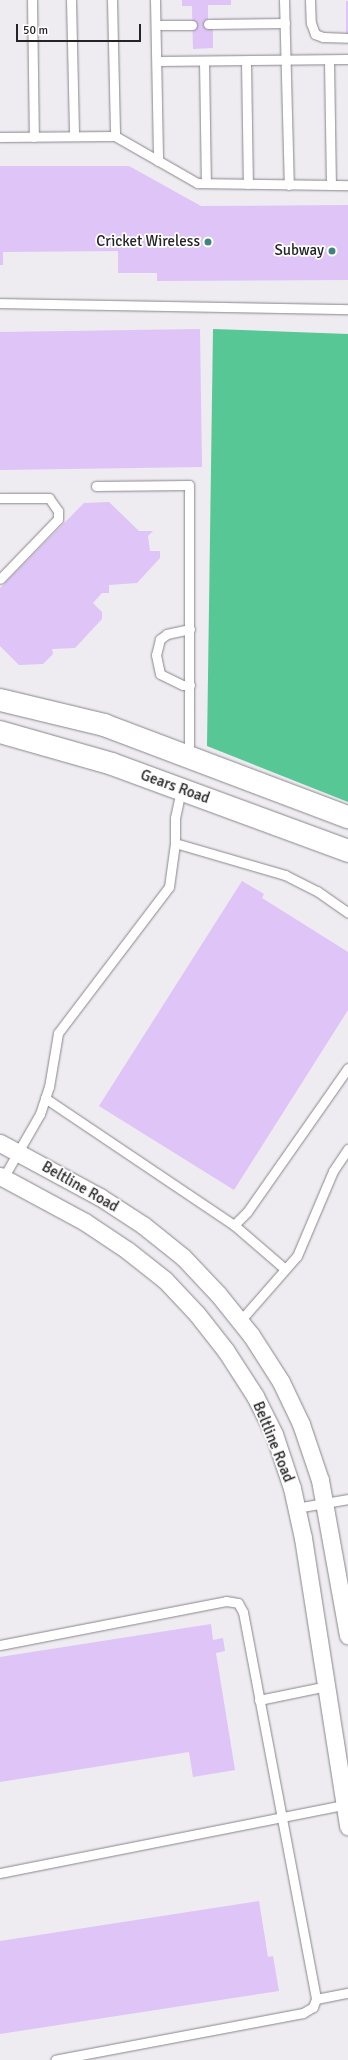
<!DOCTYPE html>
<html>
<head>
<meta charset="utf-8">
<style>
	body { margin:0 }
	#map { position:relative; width:348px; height:2060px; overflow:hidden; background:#eeebf1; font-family:Signika,sans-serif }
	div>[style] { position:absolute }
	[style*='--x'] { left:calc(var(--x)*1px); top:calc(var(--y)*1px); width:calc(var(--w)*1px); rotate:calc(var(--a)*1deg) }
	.forest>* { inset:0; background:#57c796 }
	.building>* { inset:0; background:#dec4f7 }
	.roads { filter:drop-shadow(0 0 1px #88868b) drop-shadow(0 0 1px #88868b) }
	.lane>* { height:9px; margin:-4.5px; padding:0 4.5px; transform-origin:4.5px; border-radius:4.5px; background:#fff }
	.street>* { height:17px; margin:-8.5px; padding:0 8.5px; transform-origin:8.5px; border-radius:8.5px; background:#fff }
	.secondary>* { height:22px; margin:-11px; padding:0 11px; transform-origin:11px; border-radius:11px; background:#fff }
	.dots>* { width:11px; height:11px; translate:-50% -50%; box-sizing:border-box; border:2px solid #fff; border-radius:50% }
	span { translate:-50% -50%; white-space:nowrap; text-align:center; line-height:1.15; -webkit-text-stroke:3.5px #fff; paint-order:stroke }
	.poi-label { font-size:15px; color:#242325 }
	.right { translate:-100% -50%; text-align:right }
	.street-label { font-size:15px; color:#242325 }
	.scale { position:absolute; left:16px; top:24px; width:125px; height:18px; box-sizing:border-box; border:2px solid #242325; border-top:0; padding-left:5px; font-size:12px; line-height:14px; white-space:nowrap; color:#242325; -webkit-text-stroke:3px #fff; paint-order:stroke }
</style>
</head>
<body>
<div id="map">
	<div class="forest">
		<i style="clip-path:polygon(213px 329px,348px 334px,348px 802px,207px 746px)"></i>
	</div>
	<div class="building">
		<i style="clip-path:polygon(182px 0,231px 0,231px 5px,208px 5px,208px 24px,213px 29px,213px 48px,193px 49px,192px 6px,182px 6px)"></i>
		<i style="clip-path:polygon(346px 1px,348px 1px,348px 34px,346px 34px)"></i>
		<i style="clip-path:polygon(0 166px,129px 166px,201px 206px,348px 205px,348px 280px,157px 281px,157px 273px,118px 273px,118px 251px,3px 252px,3px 265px,0 265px)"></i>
		<i style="clip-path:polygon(200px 329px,202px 467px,0 470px,0 332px)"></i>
		<i style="clip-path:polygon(109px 502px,139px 531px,153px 531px,148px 536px,150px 551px,160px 551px,160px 558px,137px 583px,109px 585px,109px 593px,102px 593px,93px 603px,102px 612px,102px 619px,75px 648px,52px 649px,53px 654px,43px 664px,19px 665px,0 646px,0 588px,84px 503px)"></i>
		<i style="clip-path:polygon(242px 881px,264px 894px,262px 898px,348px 952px,348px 1010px,234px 1190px,99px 1106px)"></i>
		<i style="clip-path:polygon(211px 1624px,213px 1640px,223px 1638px,225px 1651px,216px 1653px,235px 1770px,193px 1777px,189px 1752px,0 1782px,0 1657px)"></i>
		<i style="clip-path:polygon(259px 1901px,268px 1957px,273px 1956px,279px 1991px,0 2034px,0 1941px)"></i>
	</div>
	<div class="roads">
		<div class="lane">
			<i style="--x:32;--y:0;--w:137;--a:89.2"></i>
			<i style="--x:71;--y:0;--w:136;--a:88.7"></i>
			<i style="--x:112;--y:0;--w:136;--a:88.7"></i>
			<i style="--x:155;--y:0;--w:161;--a:88.9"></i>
			<i style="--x:284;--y:0;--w:185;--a:88.5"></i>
			<i style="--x:310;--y:0;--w:23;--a:88"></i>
			<i style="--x:311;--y:23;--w:12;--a:70"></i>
			<i style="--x:315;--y:34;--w:9;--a:21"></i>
			<i style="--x:323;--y:37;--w:25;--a:2"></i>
			<i style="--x:208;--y:24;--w:77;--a:-0.7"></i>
			<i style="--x:156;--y:25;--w:36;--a:0"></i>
			<i style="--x:329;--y:60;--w:125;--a:89.1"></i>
			<i style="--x:157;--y:61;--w:191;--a:-0.6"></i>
			<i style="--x:204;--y:61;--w:122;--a:89.1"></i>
			<i style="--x:246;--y:61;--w:123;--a:89.1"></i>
			<i style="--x:0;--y:137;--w:115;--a:-0.5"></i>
			<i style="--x:115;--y:136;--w:95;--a:29.8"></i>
			<i style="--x:197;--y:183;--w:151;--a:0.8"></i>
			<i style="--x:0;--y:303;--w:348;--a:1"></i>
			<i style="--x:96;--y:486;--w:93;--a:-0.6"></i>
			<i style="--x:189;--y:485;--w:272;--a:90"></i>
			<i style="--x:0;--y:498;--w:49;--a:0"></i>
			<i style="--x:49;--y:498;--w:16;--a:55"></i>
			<i style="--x:58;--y:511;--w:8;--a:90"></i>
			<i style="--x:58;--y:519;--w:83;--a:134"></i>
			<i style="--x:190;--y:629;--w:24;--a:168"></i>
			<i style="--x:167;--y:634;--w:9;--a:144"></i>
			<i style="--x:160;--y:639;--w:16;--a:104"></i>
			<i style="--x:156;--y:655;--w:19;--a:78"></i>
			<i style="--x:160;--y:674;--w:25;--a:26"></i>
			<i style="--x:183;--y:685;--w:7;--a:0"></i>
			<i style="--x:175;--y:843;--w:25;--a:-90"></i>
			<i style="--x:175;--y:818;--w:29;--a:-78"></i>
			<i style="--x:45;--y:1098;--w:228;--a:33.9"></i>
			<i style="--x:234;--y:1225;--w:18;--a:-45"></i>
			<i style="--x:247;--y:1212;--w:176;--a:-55"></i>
			<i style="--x:2;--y:1180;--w:76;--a:-60.1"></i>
			<i style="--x:40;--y:1114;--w:28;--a:-72"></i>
			<i style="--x:49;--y:1087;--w:55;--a:-80.5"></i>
			<i style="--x:58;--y:1033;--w:183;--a:-52.8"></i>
			<i style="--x:169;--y:887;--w:44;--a:-82.2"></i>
			<i style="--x:175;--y:843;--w:115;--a:16.2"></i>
			<i style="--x:285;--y:875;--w:36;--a:27"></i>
			<i style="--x:317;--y:891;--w:38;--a:35"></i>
			<i style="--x:234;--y:1225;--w:67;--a:40.8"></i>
			<i style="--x:240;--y:1321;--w:86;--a:-48.8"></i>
			<i style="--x:297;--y:1256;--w:92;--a:-67"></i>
			<i style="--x:333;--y:1171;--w:27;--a:-56"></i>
			<i style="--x:296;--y:1508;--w:53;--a:-9.8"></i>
			<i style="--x:0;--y:1645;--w:230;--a:-11"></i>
			<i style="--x:226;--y:1601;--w:12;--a:9"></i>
			<i style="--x:238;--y:1603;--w:10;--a:61"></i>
			<i style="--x:243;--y:1612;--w:394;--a:79.3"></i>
			<i style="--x:316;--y:1999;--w:9;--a:111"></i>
			<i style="--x:313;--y:2007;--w:12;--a:149"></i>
			<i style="--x:303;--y:2013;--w:252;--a:169.3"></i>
			<i style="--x:259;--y:1700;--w:69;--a:-11.6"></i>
			<i style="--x:0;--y:1873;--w:355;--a:-11.2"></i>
			<i style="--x:316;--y:1999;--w:33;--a:-11"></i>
		</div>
		<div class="street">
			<i style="--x:0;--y:1143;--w:114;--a:28.4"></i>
			<i style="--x:100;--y:1197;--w:51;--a:33.1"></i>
			<i style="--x:143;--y:1225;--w:51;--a:38.7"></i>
			<i style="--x:183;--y:1257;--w:51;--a:46.6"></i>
			<i style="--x:218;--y:1294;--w:53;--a:51.2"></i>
			<i style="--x:251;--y:1335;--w:56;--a:57.4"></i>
			<i style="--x:281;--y:1382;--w:47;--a:64.5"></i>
			<i style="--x:301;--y:1424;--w:59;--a:71.3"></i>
			<i style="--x:320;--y:1480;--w:158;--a:79.8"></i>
			<i style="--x:0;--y:1176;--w:97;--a:28.4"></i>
			<i style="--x:85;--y:1222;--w:50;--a:33.7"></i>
			<i style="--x:127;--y:1250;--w:48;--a:38.3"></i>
			<i style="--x:165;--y:1280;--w:47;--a:46.7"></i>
			<i style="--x:197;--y:1314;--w:47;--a:51.9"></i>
			<i style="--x:226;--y:1351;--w:54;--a:57.2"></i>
			<i style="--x:255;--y:1396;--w:42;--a:63.4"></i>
			<i style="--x:274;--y:1434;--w:57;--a:71.6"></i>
			<i style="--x:292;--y:1488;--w:51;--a:77.6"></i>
			<i style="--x:303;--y:1538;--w:292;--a:81.1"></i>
		</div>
		<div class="secondary">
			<i style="--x:0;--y:700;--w:107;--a:13.5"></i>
			<i style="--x:104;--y:725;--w:261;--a:20.7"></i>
			<i style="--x:0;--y:732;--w:116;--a:15.9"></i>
			<i style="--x:112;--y:764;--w:252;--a:20.2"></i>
		</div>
	</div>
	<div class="dots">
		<i style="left:208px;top:242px;background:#3c8482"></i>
		<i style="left:332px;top:251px;background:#3c8482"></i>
	</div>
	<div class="poi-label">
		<span class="right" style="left:200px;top:242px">Cricket Wireless</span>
		<span class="right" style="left:324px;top:251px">Subway</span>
	</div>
	<div class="street-label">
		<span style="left:175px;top:787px;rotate:20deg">Gears Road</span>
		<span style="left:80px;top:1187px;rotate:30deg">Beltline Road</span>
		<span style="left:273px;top:1442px;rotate:68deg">Beltline Road</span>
	</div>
	<div class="scale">50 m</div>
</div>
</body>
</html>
